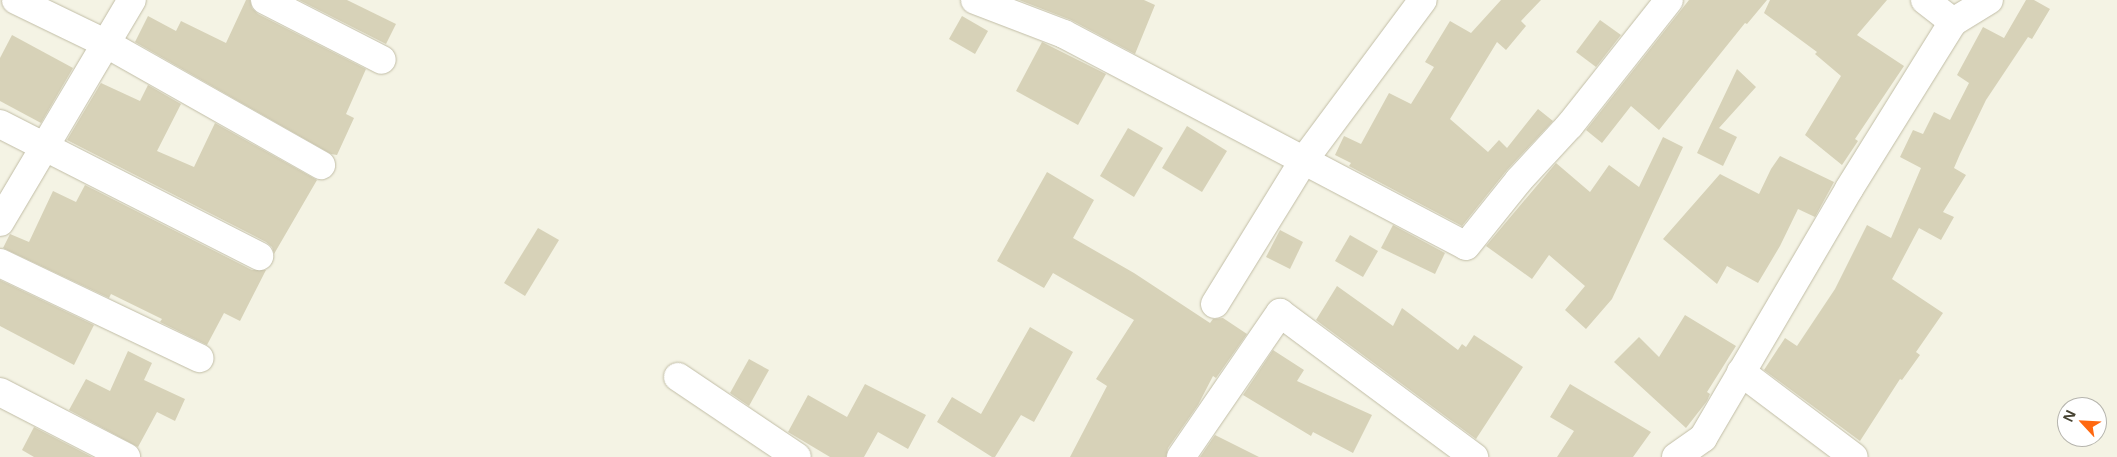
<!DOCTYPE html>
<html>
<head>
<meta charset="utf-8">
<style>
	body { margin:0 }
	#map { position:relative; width:2117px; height:457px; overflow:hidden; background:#f4f3e4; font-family:"Open Sans",sans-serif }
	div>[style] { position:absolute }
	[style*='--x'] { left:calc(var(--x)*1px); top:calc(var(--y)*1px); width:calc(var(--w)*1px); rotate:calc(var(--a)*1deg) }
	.building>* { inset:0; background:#d7d2b8 }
	.roads { filter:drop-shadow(0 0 1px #c1bda6) drop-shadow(0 0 1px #c1bda6) }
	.minor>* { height:28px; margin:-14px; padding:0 14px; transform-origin:14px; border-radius:14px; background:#fff }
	span { translate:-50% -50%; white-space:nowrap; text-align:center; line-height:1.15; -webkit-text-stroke:4.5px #fff; paint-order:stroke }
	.north { position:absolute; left:2057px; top:397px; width:50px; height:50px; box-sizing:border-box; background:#fff; border:1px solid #b5b4ad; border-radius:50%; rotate:295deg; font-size:14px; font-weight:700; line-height:20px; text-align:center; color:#474433 }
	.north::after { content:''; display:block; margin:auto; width:18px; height:22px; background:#ff6810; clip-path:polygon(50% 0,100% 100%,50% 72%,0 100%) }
</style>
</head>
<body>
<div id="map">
	<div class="building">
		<i style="clip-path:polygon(246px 0,250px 0,252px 8px,258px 14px,366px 69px,346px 114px,354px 118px,337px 155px,331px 154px,135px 42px,148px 16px,176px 31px,181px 21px,226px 43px)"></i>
		<i style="clip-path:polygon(299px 0,347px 0,396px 24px,386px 44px)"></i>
		<i style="clip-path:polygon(1019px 0,1144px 0,1155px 5px,1135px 54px,1071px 20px)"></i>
		<i style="clip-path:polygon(1501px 0,1541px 0,1521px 21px,1526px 26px,1506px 50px,1497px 42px,1450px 119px,1488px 152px,1499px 140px,1507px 148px,1538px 109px,1553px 121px,1507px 170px,1462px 226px,1349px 166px,1351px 163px,1335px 155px,1344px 136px,1361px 144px,1389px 93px,1411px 104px,1434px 67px,1425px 62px,1450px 21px,1471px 33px)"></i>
		<i style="clip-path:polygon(1689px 0,1767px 0,1747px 24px,1745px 23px,1659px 130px,1631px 106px,1602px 143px,1586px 130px)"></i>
		<i style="clip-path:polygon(1770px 0,1887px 0,1857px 35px,1904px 66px,1855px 139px,1858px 141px,1842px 165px,1805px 135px,1841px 76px,1815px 54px,1817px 52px,1764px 13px)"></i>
		<i style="clip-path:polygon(2026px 0,2034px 0,2050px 9px,2032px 39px,2028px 37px,1986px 100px,1960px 154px,1954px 168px,1966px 175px,1943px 212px,1954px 217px,1941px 240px,1919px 228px,1892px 279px,1943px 313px,1916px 352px,1920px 355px,1902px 380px,1900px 379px,1860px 441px,1764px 370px,1785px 338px,1797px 346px,1835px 289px,1867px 225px,1891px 238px,1921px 168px,1900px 157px,1913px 130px,1923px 134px,1934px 112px,1950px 120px,1969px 83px,1957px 75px,1983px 27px,2004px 38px)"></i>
		<i style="clip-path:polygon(962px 16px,988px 31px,975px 54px,949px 39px)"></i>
		<i style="clip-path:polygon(1600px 20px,1621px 35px,1596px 67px,1576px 52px)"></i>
		<i style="clip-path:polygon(12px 35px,73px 68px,41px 123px,0 101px,0 58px)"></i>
		<i style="clip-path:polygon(1042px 42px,1106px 74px,1078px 125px,1016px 91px)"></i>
		<i style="clip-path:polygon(1737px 69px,1756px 87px,1719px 128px,1737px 137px,1723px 166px,1697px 153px)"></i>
		<i style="clip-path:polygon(101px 83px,140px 101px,148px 85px,181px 104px,157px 151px,194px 167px,215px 123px,317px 180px,274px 254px,272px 247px,266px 242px,67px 140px)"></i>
		<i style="clip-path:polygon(1187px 126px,1227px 151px,1202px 192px,1162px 168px)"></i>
		<i style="clip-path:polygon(1128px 128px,1163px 148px,1134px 197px,1100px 176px)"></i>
		<i style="clip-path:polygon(1663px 137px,1683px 147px,1612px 299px,1586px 329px,1565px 310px,1585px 286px,1549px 255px,1532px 279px,1486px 246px,1556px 163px,1590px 192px,1609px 165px,1639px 187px)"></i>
		<i style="clip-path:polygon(1780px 156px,1834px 182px,1815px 217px,1798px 209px,1780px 246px,1758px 283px,1727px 266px,1717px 284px,1663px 239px,1720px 174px,1759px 194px,1771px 169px)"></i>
		<i style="clip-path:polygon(1047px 172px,1094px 200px,1073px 238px,1134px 273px,1210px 323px,1213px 319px,1223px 318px,1247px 334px,1216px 378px,1213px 376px,1198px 405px,1168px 448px,1166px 457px,1070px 457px,1107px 386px,1096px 379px,1134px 320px,1053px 273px,1044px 288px,997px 261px)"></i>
		<i style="clip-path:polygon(85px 185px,252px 270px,266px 270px,240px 321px,224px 313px,207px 345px,160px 322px,162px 319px,111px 294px,109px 298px,3px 248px,10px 234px,29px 242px,53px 191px,76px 202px)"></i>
		<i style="clip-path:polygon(1393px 225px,1445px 253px,1435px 274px,1381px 248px)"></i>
		<i style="clip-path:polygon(538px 228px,559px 240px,525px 296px,504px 283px)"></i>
		<i style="clip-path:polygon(1280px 230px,1303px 242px,1290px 269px,1266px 257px)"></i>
		<i style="clip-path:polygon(1350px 235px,1378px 251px,1363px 277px,1335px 261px)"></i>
		<i style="clip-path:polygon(0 280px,94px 325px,74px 365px,0 326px)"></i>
		<i style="clip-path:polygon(1337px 286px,1393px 326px,1402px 308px,1458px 350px,1462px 344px,1466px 347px,1474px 335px,1523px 367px,1476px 439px,1316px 320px)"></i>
		<i style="clip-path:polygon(1685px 315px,1736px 346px,1707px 392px,1710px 394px,1707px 401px,1686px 428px,1614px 362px,1639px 337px,1659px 357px)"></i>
		<i style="clip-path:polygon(1030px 327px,1073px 352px,1034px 422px,1021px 415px,995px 457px,992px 457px,937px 422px,952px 397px,981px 414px)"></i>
		<i style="clip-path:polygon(1273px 350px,1304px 370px,1297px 381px,1372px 415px,1353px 453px,1313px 432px,1311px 436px,1243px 395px)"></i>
		<i style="clip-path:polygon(128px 351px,152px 363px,144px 380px,185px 399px,175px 421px,157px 412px,138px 447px,69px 410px,86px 379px,110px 391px)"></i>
		<i style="clip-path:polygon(749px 359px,769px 370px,749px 406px,730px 393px)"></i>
		<i style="clip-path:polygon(865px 384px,926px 415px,908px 449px,878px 432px,864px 457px,830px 457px,788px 432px,808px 395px,847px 417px)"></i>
		<i style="clip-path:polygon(1570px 384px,1651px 432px,1633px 457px,1557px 457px,1574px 431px,1550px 417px)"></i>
		<i style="clip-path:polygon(34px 427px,92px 457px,34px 457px,22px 450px)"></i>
		<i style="clip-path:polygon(1215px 435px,1259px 457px,1200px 457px)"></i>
	</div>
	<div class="roads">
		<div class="minor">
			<i style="--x:16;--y:0;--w:101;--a:25.8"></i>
			<i style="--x:107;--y:44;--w:246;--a:29.5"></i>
			<i style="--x:265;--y:0;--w:131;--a:27.1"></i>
			<i style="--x:975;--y:0;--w:95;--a:20.9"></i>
			<i style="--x:1064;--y:34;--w:454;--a:27.8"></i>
			<i style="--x:1466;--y:246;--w:85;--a:-51.2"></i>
			<i style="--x:1519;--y:180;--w:75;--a:-47.2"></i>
			<i style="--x:1570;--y:125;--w:159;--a:-51.6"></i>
			<i style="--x:1925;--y:0;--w:36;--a:38"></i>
			<i style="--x:0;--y:124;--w:291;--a:27"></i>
			<i style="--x:0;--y:222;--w:258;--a:-59.3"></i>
			<i style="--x:0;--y:263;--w:221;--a:25.5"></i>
			<i style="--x:1215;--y:304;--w:169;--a:-58.3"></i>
			<i style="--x:1304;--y:160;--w:199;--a:-53.4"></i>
			<i style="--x:1741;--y:372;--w:141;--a:37"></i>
			<i style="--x:678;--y:377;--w:143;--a:33.9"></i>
			<i style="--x:0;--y:392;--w:142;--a:27.3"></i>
			<i style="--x:1181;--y:457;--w:175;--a:-55.5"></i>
			<i style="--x:1280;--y:313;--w:242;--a:36.6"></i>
			<i style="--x:1676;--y:457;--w:33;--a:-35"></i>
			<i style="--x:1703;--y:438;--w:289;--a:-59.6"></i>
			<i style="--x:1849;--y:189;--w:197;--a:-58.1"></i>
			<i style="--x:1953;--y:22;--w:42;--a:-31.4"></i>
		</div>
	</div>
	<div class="north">N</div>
</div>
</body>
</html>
